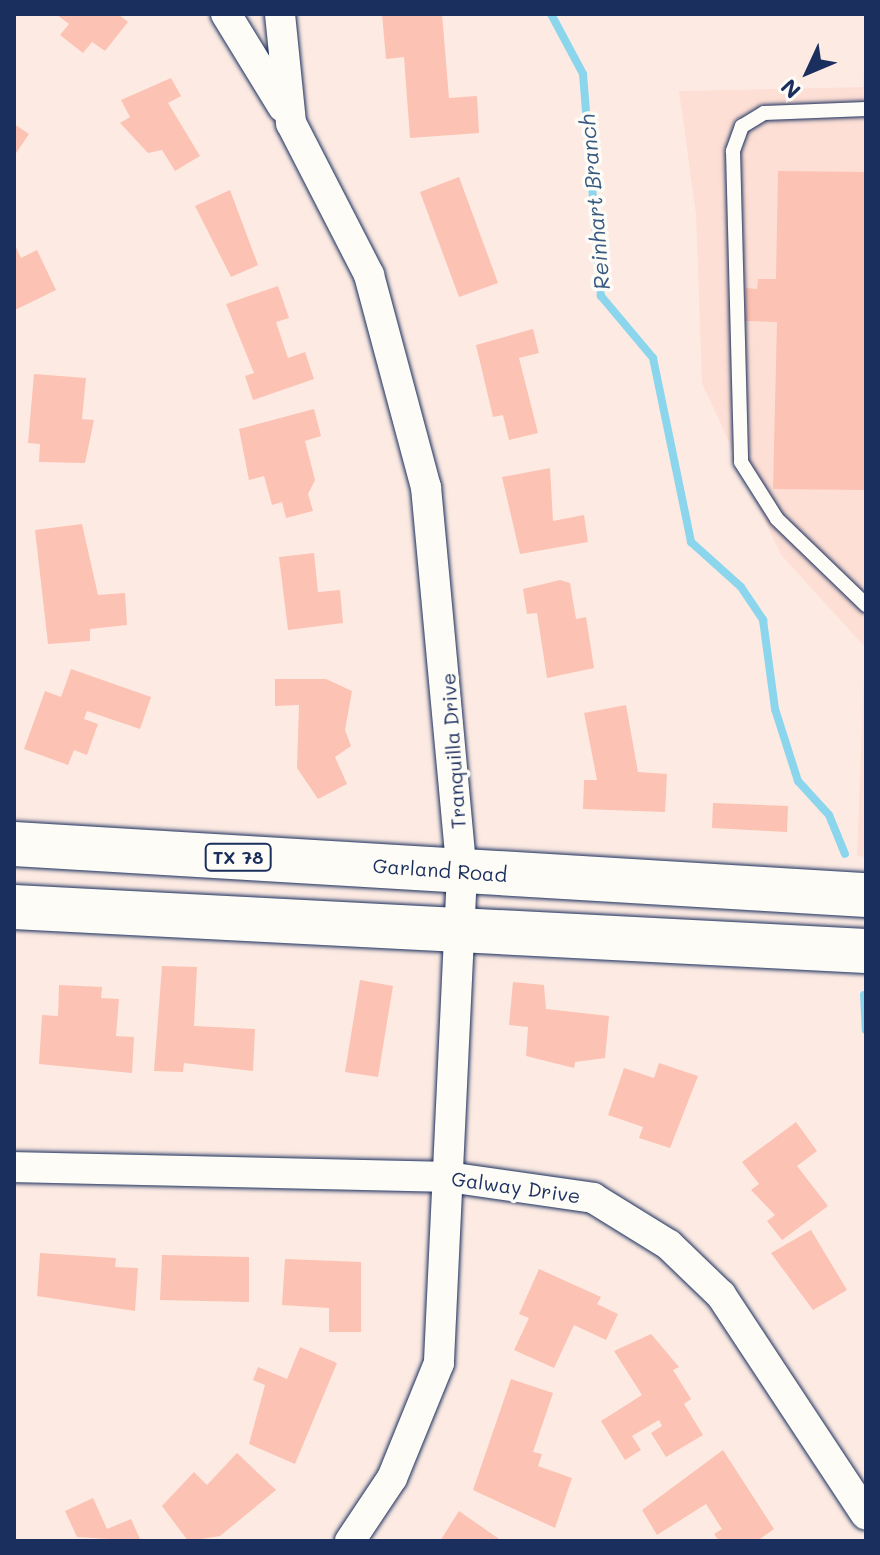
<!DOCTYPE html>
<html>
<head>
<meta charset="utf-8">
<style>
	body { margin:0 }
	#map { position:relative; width:880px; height:1555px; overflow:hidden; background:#fdebe3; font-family:Mali,sans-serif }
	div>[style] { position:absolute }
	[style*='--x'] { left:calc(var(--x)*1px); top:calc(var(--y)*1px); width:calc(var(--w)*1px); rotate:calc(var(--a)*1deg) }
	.built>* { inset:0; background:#fddfd5 }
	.stream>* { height:8px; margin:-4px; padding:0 4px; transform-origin:4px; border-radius:4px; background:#8cd6ed }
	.building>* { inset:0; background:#fcc2b3 }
	.roads { filter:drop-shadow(0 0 2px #1b2f5e) drop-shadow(0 0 2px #1b2f5e) }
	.lane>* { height:14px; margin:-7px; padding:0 7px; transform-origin:7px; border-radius:7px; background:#fdfcf7 }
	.street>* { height:30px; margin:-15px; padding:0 15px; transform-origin:15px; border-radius:15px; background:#fdfcf7 }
	.primary>* { height:44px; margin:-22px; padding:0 22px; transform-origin:22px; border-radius:22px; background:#fdfcf7 }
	span { translate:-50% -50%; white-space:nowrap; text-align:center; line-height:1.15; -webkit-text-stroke:7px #fdfcf7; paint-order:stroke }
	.shield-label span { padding:2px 6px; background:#fdfcf7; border:2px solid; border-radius:6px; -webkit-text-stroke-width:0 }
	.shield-label { font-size:18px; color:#1b2f5e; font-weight:700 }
	.street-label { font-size:20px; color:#1b2f5e }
	.water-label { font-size:22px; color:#375982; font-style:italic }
	.frame { position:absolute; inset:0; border:16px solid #1b2f5e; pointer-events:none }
	.north { position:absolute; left:768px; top:32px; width:80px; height:80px; -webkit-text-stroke:6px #fdfcf7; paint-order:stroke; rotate:226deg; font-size:22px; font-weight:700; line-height:32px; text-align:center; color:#1b2f5e }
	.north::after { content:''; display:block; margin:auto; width:28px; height:36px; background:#1b2f5e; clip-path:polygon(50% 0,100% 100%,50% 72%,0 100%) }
</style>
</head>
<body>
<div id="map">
	<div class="built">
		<i style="clip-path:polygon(866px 14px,866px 857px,857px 856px,865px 647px,781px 555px,702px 383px,696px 214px,679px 91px,863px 87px)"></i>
	</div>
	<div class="stream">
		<i style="--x:551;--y:14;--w:68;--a:61.9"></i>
		<i style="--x:583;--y:74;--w:223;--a:85.4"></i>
		<i style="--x:601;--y:296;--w:81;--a:50"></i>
		<i style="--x:653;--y:358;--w:188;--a:78.3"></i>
		<i style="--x:691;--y:542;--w:67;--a:42"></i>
		<i style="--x:741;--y:587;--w:40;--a:56"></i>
		<i style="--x:763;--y:620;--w:90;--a:82.3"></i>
		<i style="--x:775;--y:709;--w:76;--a:72.3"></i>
		<i style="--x:798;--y:781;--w:46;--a:47.6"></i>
		<i style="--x:829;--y:815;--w:42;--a:67.7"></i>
		<i style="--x:864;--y:995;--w:35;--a:87"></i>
	</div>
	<div class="building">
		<i style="clip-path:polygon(56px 14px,118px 14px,128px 22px,105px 51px,92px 42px,83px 53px,60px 35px,69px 24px)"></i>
		<i style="clip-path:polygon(382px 14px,442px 14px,449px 98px,477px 96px,479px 133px,410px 138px,404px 57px,386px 59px)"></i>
		<i style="clip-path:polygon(171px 78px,181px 96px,168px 103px,200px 156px,175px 171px,162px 150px,148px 153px,120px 123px,130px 117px,121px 100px)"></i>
		<i style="clip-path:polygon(14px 124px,29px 134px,14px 156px)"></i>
		<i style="clip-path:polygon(778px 171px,866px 172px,866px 490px,773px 489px,777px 322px,745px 321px,746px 288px,757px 289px,758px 279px,776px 279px)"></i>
		<i style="clip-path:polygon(459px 177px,498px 283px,459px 297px,420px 192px)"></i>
		<i style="clip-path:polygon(230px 190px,258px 265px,231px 277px,195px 206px)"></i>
		<i style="clip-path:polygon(14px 243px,21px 258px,37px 250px,56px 290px,15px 310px)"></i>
		<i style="clip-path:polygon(278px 286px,289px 318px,276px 322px,288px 358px,305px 352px,314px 379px,253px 400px,245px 376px,254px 373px,226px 304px)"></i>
		<i style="clip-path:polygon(533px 329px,539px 353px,519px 358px,538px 433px,509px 440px,503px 415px,493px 417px,476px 345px)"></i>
		<i style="clip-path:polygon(34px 374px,86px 378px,82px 419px,94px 420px,85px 463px,39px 462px,40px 444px,28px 443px)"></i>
		<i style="clip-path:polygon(314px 409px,321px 436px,305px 441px,315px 480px,308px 494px,313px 511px,286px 518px,282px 502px,272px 505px,264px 476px,249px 480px,239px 429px)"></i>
		<i style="clip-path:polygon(550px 468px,553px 521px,584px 515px,588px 542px,520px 554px,502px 477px)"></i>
		<i style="clip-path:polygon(82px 524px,98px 595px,125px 593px,127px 625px,90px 629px,90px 641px,48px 644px,35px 530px)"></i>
		<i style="clip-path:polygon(314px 553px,318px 592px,340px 590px,343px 623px,288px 630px,279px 557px)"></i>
		<i style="clip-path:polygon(560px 580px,570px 583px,576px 619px,586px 617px,594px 668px,547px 678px,537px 613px,527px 614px,523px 589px)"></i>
		<i style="clip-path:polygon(71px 669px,151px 697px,140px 729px,87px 711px,84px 719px,98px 724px,87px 755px,74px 750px,68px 765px,24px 749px,45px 691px,61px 697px)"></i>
		<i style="clip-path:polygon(275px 679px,326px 679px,352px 691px,345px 730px,351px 746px,335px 757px,347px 784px,318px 799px,297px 768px,299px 705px,275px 706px)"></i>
		<i style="clip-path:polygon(626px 705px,638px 772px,667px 774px,665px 812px,583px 809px,584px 780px,597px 780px,584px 713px)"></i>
		<i style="clip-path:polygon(713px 803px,788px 806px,787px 832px,712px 828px)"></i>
		<i style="clip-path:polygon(162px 966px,197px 967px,194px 1026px,255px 1029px,253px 1071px,184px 1063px,183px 1072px,154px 1071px)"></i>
		<i style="clip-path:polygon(360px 980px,393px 986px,378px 1077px,345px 1072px)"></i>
		<i style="clip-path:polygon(513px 982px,544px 985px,546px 1009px,609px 1016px,605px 1058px,575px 1062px,574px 1068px,526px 1056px,528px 1027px,509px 1025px)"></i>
		<i style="clip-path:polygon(59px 985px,102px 987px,101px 998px,119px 999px,116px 1036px,134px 1037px,132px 1073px,39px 1064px,42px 1015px,58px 1016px)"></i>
		<i style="clip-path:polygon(659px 1063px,698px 1076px,670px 1148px,639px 1138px,643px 1127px,608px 1115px,624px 1068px,654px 1078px)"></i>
		<i style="clip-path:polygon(796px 1122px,817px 1151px,797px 1166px,828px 1206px,782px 1240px,767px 1221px,775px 1215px,751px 1190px,759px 1184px,742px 1162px)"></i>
		<i style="clip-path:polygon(811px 1230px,847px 1290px,813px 1310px,771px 1253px)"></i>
		<i style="clip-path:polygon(40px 1253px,116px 1258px,115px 1267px,138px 1268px,135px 1311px,37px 1296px)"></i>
		<i style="clip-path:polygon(162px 1255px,249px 1257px,249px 1302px,160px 1300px)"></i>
		<i style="clip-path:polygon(285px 1259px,361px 1262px,361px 1332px,329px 1332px,329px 1308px,282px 1305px)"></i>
		<i style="clip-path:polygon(539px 1269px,601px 1297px,597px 1304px,618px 1314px,606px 1340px,574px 1325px,554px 1368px,514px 1350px,529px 1318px,519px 1314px)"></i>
		<i style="clip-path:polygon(651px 1334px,679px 1367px,673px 1370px,691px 1399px,684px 1404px,703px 1435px,666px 1457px,651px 1433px,662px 1426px,659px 1420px,632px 1436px,641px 1450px,625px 1460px,601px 1421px,642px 1395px,614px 1351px)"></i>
		<i style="clip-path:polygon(300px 1347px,337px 1363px,295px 1464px,249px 1444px,265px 1385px,253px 1380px,258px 1367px,287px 1379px)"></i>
		<i style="clip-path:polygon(511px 1379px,553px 1393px,533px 1452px,542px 1454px,538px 1466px,572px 1478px,555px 1528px,473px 1490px)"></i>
		<i style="clip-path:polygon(723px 1450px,774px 1529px,757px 1541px,719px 1541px,714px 1534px,722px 1529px,706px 1504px,657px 1535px,642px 1510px)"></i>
		<i style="clip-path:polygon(237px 1453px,276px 1490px,220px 1536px,188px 1541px,162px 1506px,194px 1472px,207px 1485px)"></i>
		<i style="clip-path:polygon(93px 1498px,107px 1529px,131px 1519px,141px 1541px,77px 1537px,65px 1511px)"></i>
		<i style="clip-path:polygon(459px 1511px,502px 1541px,440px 1541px)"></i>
	</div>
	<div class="roads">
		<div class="lane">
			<i style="--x:866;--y:109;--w:102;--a:177.8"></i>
			<i style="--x:764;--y:113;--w:26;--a:149"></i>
			<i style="--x:742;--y:126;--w:27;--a:110"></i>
			<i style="--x:733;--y:151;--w:311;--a:88.5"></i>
			<i style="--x:741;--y:462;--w:67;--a:57.7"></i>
			<i style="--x:777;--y:519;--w:124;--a:44"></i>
		</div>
		<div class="street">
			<i style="--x:226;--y:14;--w:109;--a:58.5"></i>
			<i style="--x:280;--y:14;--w:110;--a:84.2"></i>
			<i style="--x:291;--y:123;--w:171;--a:62.8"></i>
			<i style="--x:369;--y:275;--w:220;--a:75"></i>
			<i style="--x:426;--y:487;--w:388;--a:84.7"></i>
			<i style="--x:462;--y:873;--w:491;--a:92.7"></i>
			<i style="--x:439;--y:1363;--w:124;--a:112.2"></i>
			<i style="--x:392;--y:1478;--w:76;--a:123.7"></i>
			<i style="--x:14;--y:1167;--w:434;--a:1.3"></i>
			<i style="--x:448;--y:1177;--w:147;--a:8.2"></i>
			<i style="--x:593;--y:1198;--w:89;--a:31.7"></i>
			<i style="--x:669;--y:1245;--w:72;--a:43.9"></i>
			<i style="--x:721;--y:1295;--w:263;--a:56.6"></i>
		</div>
		<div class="primary">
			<i style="--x:14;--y:844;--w:854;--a:3.43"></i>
			<i style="--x:14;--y:907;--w:853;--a:2.96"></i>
		</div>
	</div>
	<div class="shield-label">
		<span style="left:238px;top:857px">TX 78</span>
	</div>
	<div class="street-label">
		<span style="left:453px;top:751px;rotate:-94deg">Tranquilla Drive</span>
		<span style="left:440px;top:870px;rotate:4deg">Garland Road</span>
		<span style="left:516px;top:1187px;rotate:8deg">Galway Drive</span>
	</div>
	<div class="water-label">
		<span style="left:594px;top:202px;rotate:-95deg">Reinhart Branch</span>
	</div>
	<div class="frame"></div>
	<div class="north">N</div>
</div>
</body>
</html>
